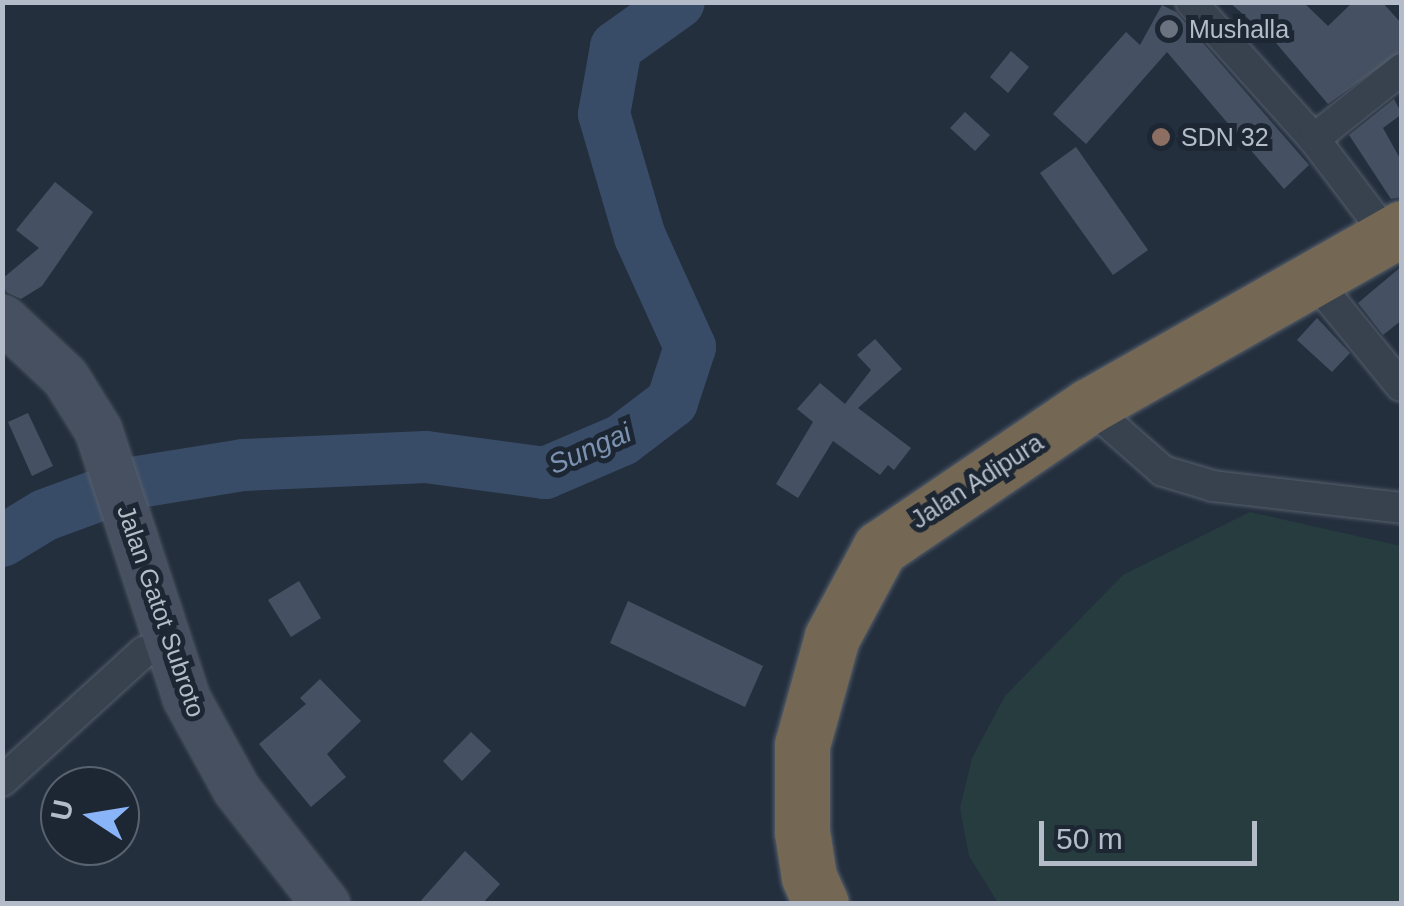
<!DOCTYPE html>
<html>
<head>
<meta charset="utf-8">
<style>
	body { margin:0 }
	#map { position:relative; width:1404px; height:906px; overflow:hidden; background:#242f3e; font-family:Arial,sans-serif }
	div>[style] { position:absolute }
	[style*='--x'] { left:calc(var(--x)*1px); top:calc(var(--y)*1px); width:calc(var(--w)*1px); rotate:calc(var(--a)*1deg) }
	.green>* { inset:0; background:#263c3f }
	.river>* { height:52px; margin:-26px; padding:0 26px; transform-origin:26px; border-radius:26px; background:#394c67 }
	.building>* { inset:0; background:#455162 }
	.roads { filter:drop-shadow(0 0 2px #565f6c) drop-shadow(0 0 2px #565f6c) }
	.street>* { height:30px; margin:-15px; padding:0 15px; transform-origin:15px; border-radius:15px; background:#38414e }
	.secondary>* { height:45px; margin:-22.5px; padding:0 22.5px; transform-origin:22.5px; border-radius:22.5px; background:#465061 }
	.highway>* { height:55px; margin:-27.5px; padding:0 27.5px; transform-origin:27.5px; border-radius:27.5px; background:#746855 }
	.dots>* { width:28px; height:28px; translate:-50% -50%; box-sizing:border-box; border:5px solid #1d2633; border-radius:50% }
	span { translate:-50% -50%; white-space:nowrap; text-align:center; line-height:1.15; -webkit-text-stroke:10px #1d2633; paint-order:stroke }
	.poi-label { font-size:25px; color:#b4bcc9 }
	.left { translate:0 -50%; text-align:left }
	.street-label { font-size:25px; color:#b4bcc9 }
	.water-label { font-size:28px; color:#7c92b1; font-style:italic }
	.frame { position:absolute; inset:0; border:5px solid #b4bcc9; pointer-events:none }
	.north { position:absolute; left:40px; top:766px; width:100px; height:100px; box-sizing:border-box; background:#1d2633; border:2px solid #59626f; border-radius:50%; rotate:282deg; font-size:28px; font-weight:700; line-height:40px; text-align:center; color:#b4bcc9 }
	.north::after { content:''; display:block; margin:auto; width:35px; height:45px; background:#8ab4f8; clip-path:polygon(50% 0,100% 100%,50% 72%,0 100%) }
	.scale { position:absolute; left:1039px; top:821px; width:218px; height:45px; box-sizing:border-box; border:5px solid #b4bcc9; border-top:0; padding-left:12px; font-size:30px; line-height:35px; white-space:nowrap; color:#b4bcc9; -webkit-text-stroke:8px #1d2633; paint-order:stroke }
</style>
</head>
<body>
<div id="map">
	<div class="green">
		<i style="clip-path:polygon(1250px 512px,1401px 546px,1401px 903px,998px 903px,969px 856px,960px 808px,972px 758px,1005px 696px,1123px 575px)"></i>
	</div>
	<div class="river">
		<i style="--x:2;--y:541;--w:50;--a:-31.2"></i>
		<i style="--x:45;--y:515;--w:93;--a:-20.2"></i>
		<i style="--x:132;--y:483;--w:112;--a:-9.2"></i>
		<i style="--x:243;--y:465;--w:183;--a:-2.5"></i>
		<i style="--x:426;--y:457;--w:120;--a:7.7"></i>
		<i style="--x:545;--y:473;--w:84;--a:-23.2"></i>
		<i style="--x:622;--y:440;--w:63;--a:-37.2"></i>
		<i style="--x:672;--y:402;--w:58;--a:-71.9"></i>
		<i style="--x:690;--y:347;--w:121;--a:-114.4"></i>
		<i style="--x:640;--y:237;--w:128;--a:-106.3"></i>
		<i style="--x:604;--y:114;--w:68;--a:-79.8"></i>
		<i style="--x:616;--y:47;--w:77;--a:-35.5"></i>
	</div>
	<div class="building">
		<i style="clip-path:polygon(1229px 2px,1303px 2px,1328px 26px,1353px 2px,1382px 2px,1402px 24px,1402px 51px,1328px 104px,1276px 43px)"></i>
		<i style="clip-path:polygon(1162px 5px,1176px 12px,1309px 165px,1284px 189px,1167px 52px,1086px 144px,1053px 114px,1126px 32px,1140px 45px)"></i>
		<i style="clip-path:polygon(1011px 51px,1029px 67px,1008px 93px,990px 77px)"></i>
		<i style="clip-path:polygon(1394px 99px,1402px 114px,1383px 128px,1402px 162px,1402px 197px,1391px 199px,1349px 135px)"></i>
		<i style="clip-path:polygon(965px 112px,990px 135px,975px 151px,950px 128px)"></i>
		<i style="clip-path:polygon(1076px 147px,1148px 250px,1113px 275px,1040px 173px)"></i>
		<i style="clip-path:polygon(55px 182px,93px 212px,42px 286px,21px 299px,6px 292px,2px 279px,39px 248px,16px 230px)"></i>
		<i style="clip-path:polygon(1402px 266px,1402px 320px,1383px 335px,1358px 303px)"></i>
		<i style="clip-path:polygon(1317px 318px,1350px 353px,1332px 372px,1297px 340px)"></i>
		<i style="clip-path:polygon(875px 339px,902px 369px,858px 408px,911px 448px,894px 470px,888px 465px,880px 475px,833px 441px,798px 498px,776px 484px,813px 422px,797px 409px,820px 383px,845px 404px,871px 370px,857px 355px)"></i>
		<i style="clip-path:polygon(28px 413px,53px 466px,32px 476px,8px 422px)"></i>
		<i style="clip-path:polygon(299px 581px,321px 618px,291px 637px,268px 600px)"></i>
		<i style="clip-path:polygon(628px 601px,763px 666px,745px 707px,610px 643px)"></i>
		<i style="clip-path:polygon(320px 679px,361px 721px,327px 754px,346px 777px,311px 807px,259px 744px,306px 704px,300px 698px)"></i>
		<i style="clip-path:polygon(471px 732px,491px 751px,462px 781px,443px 761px)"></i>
		<i style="clip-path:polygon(465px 851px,500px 884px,482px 904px,418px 904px)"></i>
	</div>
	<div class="roads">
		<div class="street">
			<i style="--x:1191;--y:2;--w:184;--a:48.1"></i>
			<i style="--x:1314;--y:139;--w:121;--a:52.8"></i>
			<i style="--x:1314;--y:139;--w:112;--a:-38.5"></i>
			<i style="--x:1311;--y:276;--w:142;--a:50.7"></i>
			<i style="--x:1089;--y:406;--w:98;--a:41.3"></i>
			<i style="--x:1163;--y:471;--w:52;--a:16.7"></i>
			<i style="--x:1213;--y:486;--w:190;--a:6.6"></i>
			<i style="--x:2;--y:781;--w:192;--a:-42.3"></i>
		</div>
		<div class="secondary">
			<i style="--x:2;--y:318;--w:86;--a:43.1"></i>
			<i style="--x:65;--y:377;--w:62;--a:58.1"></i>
			<i style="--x:98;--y:430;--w:282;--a:71.8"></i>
			<i style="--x:186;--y:698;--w:104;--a:61.2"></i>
			<i style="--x:236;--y:789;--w:146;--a:52"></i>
		</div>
		<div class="highway">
			<i style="--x:821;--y:904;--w:30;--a:-114"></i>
			<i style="--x:809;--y:877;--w:46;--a:-98.8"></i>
			<i style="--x:802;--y:832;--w:87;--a:-90"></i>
			<i style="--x:802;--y:745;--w:112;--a:-74.5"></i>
			<i style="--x:832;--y:637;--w:101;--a:-61.7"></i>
			<i style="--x:880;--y:548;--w:253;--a:-34.2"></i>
			<i style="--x:1089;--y:406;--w:360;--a:-29.6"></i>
		</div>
	</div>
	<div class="dots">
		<i style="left:1169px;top:29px;background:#6b7280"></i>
		<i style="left:1161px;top:137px;background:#8d6e63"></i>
	</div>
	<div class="poi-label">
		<span class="left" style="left:1189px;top:29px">Mushalla</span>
		<span class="left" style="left:1181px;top:137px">SDN 32</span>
	</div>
	<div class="street-label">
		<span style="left:977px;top:481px;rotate:-33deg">Jalan Adipura</span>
		<span style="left:161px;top:611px;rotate:71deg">Jalan Gatot Subroto</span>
	</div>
	<div class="water-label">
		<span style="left:590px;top:449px;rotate:-24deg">Sungai</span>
	</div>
	<div class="frame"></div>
	<div class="north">U</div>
	<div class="scale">50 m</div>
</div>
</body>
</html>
